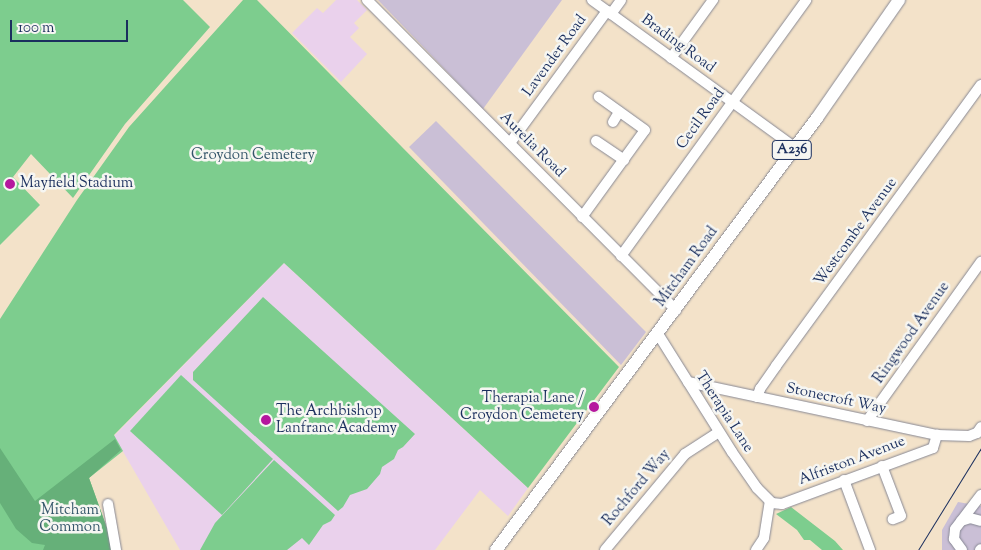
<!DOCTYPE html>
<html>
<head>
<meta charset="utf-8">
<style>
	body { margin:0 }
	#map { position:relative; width:981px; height:550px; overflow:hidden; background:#f3e2c9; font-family:"Sorts Mill Goudy",serif }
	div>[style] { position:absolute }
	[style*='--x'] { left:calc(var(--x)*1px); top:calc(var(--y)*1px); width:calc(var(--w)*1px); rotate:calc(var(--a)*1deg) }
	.built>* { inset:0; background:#ead1ec }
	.industrial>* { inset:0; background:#cabfd6 }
	.green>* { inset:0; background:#7dcd8e }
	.forest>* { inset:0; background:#66b079 }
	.roads { filter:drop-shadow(0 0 1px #878894) drop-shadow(0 0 1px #878894) }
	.minor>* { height:10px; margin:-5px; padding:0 5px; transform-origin:5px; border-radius:5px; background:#fff }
	.major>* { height:12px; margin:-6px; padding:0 6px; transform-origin:6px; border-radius:6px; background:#fff }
	.tram>* { height:1px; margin:-0.5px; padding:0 0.5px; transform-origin:0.5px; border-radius:0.5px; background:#1b2f5e }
	.dots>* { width:14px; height:14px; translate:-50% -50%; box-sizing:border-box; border:2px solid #f6f6f2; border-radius:50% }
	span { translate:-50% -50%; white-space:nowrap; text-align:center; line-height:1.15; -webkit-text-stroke:5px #f6f6f2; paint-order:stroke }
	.shield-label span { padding:1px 4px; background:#f6f6f2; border:1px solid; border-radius:4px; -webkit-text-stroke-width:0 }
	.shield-label { font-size:14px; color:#1b2f5e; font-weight:700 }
	.street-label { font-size:15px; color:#1b2f5e }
	.park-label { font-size:15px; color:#34566a }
	.poi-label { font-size:15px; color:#1b2f5e }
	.left { translate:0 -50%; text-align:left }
	.right { translate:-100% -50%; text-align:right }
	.scale { position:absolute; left:10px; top:20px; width:118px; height:22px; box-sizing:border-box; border:2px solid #1b2f5e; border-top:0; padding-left:6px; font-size:15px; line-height:18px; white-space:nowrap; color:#1b2f5e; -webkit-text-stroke:4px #f6f6f2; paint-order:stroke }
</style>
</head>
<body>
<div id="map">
	<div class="built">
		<i style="clip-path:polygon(336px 0,357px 0,367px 10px,354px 23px,359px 28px,350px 37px,367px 54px,341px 82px,292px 33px,317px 8px,323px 13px)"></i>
		<i style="clip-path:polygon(284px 263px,528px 488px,508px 516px,480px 490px,435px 550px,180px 550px,114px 436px)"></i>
	</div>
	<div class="industrial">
		<i style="clip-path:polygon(378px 0,562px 0,483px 109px)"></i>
		<i style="clip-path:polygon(436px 121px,646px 332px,621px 365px,409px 147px)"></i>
		<i style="clip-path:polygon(958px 502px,981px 506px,981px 550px,942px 550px,942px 530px)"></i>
	</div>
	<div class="green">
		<i style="clip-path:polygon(0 0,183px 0,210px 27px,125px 124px,73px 198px,31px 154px,13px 177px,40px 205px,0 245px)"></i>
		<i style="clip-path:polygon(243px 0,257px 0,619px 367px,528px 488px,284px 263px,114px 435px,123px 451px,89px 478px,108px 531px,112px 550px,0 550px,0 319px,77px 200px,129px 127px)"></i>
		<i style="clip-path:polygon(263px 297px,415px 434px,403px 447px,398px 450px,394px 459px,382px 467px,380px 474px,367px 489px,350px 495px,343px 507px,338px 511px,193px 380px,193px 372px)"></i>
		<i style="clip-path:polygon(181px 375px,273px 459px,222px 515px,130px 431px)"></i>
		<i style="clip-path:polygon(274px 460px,335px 515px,331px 521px,323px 525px,309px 545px,302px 538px,287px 550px,200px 550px,215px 523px)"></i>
		<i style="clip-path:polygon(791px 507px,835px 541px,843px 550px,822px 550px,810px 540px,804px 540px,797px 530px,776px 514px)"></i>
	</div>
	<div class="forest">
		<i style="clip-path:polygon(115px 439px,121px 450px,89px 478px,108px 531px,112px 550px,43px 550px,45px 545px,32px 543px,16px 529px,0 503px,0 448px,35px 501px)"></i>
	</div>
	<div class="roads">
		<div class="minor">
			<i style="--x:367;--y:0;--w:438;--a:45.1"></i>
			<i style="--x:592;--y:0;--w:250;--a:36"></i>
			<i style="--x:611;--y:14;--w:17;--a:-54"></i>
			<i style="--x:671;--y:58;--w:72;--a:-54.1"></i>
			<i style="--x:613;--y:122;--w:12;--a:-59"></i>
			<i style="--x:596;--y:141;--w:34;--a:34"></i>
			<i style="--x:510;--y:143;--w:164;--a:-53.7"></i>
			<i style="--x:582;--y:217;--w:107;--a:-54.1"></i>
			<i style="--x:645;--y:130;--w:57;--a:-144.3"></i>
			<i style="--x:621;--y:256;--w:316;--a:-54.1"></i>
			<i style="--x:658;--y:334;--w:139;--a:57.9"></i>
			<i style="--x:732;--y:452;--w:44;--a:55.2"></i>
			<i style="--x:757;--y:488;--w:21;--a:45"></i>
			<i style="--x:772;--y:503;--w:10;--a:6"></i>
			<i style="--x:782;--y:504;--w:161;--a:-20.3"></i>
			<i style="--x:933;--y:448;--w:14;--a:-73"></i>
			<i style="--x:688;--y:382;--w:255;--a:12"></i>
			<i style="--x:937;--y:435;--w:32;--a:2"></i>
			<i style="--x:969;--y:436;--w:9;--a:-21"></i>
			<i style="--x:977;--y:433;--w:7;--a:-56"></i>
			<i style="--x:757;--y:397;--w:9;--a:-69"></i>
			<i style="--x:760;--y:389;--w:28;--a:-55"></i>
			<i style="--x:776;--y:366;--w:348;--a:-53.9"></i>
			<i style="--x:867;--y:421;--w:196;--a:-54.4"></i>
			<i style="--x:882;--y:466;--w:53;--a:69.2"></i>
			<i style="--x:901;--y:516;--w:9;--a:159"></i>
			<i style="--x:844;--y:480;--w:75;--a:69.6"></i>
			<i style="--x:108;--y:504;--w:47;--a:80.1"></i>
			<i style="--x:961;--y:521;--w:9;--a:-18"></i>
			<i style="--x:970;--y:518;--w:11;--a:15"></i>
			<i style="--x:605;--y:550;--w:125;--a:-50.2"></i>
			<i style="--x:685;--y:454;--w:40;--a:-32.9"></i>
			<i style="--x:756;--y:550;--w:14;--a:-56"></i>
			<i style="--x:764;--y:538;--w:36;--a:-81"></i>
			<i style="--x:962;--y:550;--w:14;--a:-126"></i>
			<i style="--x:954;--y:539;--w:10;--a:-84"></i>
			<i style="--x:955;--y:529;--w:43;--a:-52.6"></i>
			<i style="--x:980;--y:550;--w:1;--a:-45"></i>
		</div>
		<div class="major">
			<i style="--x:496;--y:550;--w:538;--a:-53.39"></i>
			<i style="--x:817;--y:118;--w:144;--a:-55.2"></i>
		</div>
	</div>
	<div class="tram">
		<i style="--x:918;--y:550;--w:120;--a:-58.3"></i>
	</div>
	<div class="dots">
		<i style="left:10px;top:184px;background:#b5179e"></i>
		<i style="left:594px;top:407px;background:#b5179e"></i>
		<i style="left:266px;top:420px;background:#b5179e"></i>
	</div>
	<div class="shield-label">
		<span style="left:792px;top:150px">A236</span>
	</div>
	<div class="street-label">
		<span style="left:678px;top:44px;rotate:36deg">Brading Road</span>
		<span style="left:555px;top:56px;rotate:-54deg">Lavender Road</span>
		<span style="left:701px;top:119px;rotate:-54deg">Cecil Road</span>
		<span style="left:532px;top:145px;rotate:45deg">Aurelia Road</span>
		<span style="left:856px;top:232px;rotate:-54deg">Westcombe Avenue</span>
		<span style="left:687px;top:267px;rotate:-54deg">Mitcham Road</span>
		<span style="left:912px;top:333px;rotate:-55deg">Ringwood Avenue</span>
		<span style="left:836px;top:399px;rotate:12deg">Stonecroft Way</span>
		<span style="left:724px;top:412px;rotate:57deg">Therapia Lane</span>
		<span style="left:852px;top:461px;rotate:-21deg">Alfriston Avenue</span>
		<span style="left:637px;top:488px;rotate:-50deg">Rochford Way</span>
	</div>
	<div class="park-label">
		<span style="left:253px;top:156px">Croydon Cemetery</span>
		<span style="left:70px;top:519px">Mitcham<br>Common</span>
	</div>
	<div class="poi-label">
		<span class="left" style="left:20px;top:184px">Mayfield Stadium</span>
		<span class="right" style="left:584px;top:407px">Therapia Lane /<br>Croydon Cemetery</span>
		<span class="left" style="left:276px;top:420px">The Archbishop<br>Lanfranc Academy</span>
	</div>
	<div class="scale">100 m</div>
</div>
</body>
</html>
